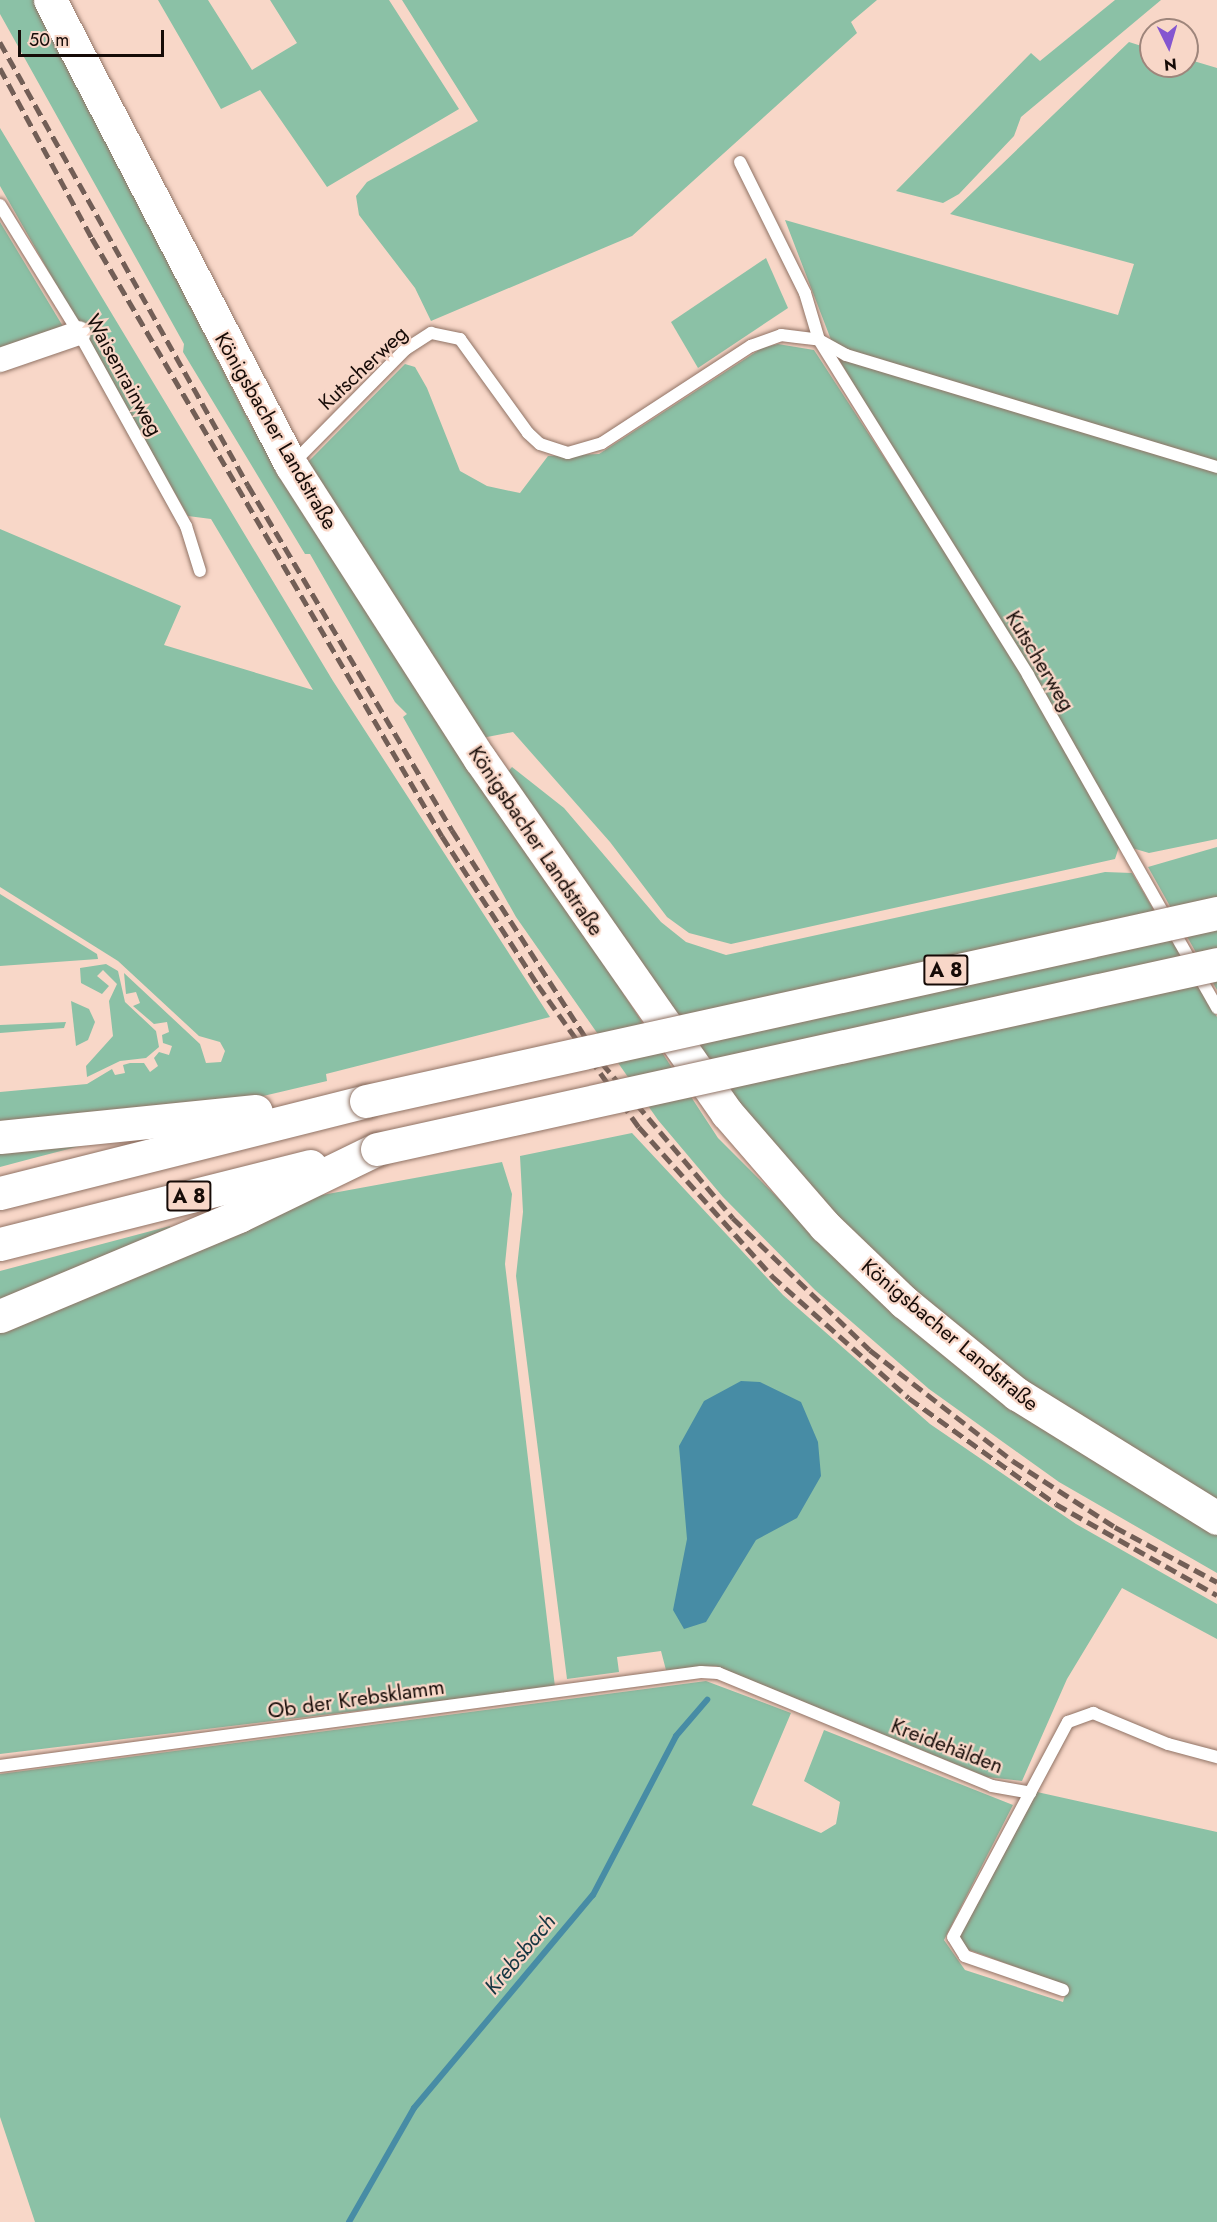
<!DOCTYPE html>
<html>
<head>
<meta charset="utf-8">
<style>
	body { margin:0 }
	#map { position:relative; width:1217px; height:2222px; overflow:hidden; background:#f8d7c8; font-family:Jost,sans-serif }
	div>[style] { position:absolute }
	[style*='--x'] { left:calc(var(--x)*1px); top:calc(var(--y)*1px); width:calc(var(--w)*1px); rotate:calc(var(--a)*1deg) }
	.green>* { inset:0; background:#8bc1a6 }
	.water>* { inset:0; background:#478ca5 }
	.stream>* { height:6px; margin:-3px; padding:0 3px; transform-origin:3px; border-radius:3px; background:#478ca5 }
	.roads { filter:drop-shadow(0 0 2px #907365) drop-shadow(0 0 2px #907365) }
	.lane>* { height:12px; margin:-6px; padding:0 6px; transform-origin:6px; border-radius:6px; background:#fff }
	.street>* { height:24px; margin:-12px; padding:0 12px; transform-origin:12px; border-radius:12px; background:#fff }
	.secondary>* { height:33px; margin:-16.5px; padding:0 16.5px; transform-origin:16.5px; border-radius:16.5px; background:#fff }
	.highway>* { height:33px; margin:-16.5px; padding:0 16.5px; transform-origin:16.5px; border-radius:16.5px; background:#fff }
	.rail>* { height:4.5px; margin-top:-2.25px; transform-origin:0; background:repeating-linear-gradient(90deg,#725e56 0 12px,transparent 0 18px) }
	.bridges { filter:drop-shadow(0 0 2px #907365) drop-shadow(0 0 2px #907365) }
	.highway-bridge>* { height:33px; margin:-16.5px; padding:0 16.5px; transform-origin:16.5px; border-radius:16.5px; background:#fff }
	span { translate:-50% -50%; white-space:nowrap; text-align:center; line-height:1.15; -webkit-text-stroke:4.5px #f8d7c8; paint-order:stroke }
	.shield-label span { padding:2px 4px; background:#f8d7c8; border:2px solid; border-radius:4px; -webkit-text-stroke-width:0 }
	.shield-label { font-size:20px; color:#160b07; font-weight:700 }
	.street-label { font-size:21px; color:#160b07 }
	.water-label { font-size:22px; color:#143541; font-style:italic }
	.north { position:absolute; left:1139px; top:18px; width:60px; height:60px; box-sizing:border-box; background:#f8d7c8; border:2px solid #9e857b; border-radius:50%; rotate:175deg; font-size:16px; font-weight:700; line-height:24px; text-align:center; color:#160b07 }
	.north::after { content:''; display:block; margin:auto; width:21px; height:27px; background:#8456d0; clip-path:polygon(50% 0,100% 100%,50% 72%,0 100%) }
	.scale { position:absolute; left:18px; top:30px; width:146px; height:27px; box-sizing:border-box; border:3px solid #160b07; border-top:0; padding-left:8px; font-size:18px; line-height:21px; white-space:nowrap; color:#160b07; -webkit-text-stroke:4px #f8d7c8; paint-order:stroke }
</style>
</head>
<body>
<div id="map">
	<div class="green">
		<i style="clip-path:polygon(0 0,34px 0,251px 425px,718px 1138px,823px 1243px,1023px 1415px,1217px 1534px,1217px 1573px,1059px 1482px,929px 1389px,815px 1290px,723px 1197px,658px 1120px,516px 917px,403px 717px,407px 714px,395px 702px,310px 554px,305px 554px,183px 352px,184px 344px,0 14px)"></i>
		<i style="clip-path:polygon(158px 0,208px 0,252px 70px,297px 43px,270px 0,389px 0,459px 109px,327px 187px,260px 90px,221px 109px)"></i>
		<i style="clip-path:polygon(402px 0,877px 0,851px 22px,857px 33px,632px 236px,431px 321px,415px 288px,359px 215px,356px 196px,367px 182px,478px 121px)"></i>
		<i style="clip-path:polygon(1115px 0,1161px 0,1021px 117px,1014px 136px,959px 194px,943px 203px,896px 191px,1031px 53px,1040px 61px)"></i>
		<i style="clip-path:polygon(1129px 42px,1151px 49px,1151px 66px,1187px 66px,1187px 59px,1217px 68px,1217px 839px,1149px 853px,1132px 848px,838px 358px,785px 220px,1118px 315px,1134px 264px,950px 214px)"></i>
		<i style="clip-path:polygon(0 128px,333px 681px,550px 1017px,326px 1074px,327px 1081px,259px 1097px,0 1130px,0 1092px,87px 1084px,112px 1069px,115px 1075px,125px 1073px,123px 1065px,130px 1063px,144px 1063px,150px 1072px,158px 1066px,154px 1058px,159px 1052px,169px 1055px,172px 1046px,163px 1043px,162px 1035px,169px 1032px,167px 1022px,154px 1024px,133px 1006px,140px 1003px,136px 992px,126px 994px,124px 973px,200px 1044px,206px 1063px,221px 1062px,225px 1051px,220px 1042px,199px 1036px,118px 961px,0 887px,0 529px,181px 606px,164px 645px,313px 690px,211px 519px,188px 516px,0 186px)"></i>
		<i style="clip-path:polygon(0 222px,67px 333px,0 355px)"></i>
		<i style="clip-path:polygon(766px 258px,788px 308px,698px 368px,671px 322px)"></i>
		<i style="clip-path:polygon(778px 344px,814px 350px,947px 554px,1039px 701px,1119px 847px,1115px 859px,731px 944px,689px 933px,667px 917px,610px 842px,513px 732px,482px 738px,307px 463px,405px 364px,415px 367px,427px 388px,460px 471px,487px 486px,520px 493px,548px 456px,599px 454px,762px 348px)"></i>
		<i style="clip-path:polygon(512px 767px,564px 808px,661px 922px,686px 942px,726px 955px,1105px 872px,1132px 873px,1217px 1017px,1217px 1507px,1046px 1400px,905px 1290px,743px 1113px,505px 775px)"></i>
		<i style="clip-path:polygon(1217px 847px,1217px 990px,1148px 867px)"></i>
		<i style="clip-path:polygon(0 894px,97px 954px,98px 959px,0 966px)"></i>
		<i style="clip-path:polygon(106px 964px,118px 971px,125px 1002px,156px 1031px,159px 1047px,146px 1058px,120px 1061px,87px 1077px,86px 1066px,113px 1036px,109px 1001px,117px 984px,103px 970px,97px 976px,109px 986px,102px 994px,81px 983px,80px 968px)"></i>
		<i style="clip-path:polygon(71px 1001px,89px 1009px,95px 1022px,88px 1040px,76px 1046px)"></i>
		<i style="clip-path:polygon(66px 1022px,64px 1028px,0 1033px,0 1025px)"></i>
		<i style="clip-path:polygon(632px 1133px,783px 1295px,930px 1424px,1076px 1524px,1217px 1604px,1217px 1639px,1122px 1588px,1067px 1679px,1022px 1781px,987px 1777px,716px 1666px,666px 1670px,661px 1651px,617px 1657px,619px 1672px,567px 1679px,516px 1276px,523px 1212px,520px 1156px)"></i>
		<i style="clip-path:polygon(107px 1139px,30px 1159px,0 1167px,0 1144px)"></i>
		<i style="clip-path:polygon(502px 1162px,512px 1194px,505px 1264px,555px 1687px,0 1754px,0 1325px,311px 1197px)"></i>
		<i style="clip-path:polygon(170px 1226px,171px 1232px,0 1306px,0 1271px)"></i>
		<i style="clip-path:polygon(706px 1681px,791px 1713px,752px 1805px,821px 1833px,836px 1824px,840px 1802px,804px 1781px,824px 1730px,1013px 1805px,944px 1940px,965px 1970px,1063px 2002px,1068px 1986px,967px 1949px,959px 1938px,1037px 1792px,1217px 1832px,1217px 2222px,35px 2222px,0 2117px,0 1774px)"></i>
	</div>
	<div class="water">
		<i style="clip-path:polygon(741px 1381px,760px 1382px,801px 1402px,818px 1442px,821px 1476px,797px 1518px,756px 1540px,706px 1622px,684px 1629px,673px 1610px,687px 1539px,679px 1446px,704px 1401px)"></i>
	</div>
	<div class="stream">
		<i style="--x:349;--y:2222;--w:131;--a:-60.3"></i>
		<i style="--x:414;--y:2108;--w:278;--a:-50"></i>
		<i style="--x:593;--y:1895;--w:179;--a:-62.4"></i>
		<i style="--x:676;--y:1736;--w:48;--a:-49.3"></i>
	</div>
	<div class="roads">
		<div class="lane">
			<i style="--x:740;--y:162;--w:146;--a:63.6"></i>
			<i style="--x:805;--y:293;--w:49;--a:73.4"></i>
			<i style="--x:819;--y:340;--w:31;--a:29"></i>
			<i style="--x:846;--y:355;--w:388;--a:16.8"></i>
			<i style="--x:0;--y:205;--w:150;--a:58.3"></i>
			<i style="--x:79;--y:333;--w:221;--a:61"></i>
			<i style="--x:186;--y:526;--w:47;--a:72.7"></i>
			<i style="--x:293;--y:463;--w:161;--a:-45.3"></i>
			<i style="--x:406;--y:349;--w:30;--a:-33"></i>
			<i style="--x:431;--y:333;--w:30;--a:12"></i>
			<i style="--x:460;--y:339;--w:116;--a:54.1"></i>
			<i style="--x:528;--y:433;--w:16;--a:43"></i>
			<i style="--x:540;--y:444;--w:29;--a:18"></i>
			<i style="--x:568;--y:453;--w:35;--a:-16"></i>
			<i style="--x:602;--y:443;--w:178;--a:-33.1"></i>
			<i style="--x:751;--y:346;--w:32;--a:-20"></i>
			<i style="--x:781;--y:335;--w:38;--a:7"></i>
			<i style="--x:819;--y:340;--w:395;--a:58"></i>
			<i style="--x:1028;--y:675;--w:383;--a:60.4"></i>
			<i style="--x:0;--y:1766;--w:707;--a:-7.64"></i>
			<i style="--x:701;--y:1672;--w:17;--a:3"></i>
			<i style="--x:718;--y:1673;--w:296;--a:22.4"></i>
			<i style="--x:992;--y:1786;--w:39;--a:10"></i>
			<i style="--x:1063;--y:1990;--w:104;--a:-160.9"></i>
			<i style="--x:965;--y:1956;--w:22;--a:-122"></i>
			<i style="--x:953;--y:1937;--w:244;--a:-61.9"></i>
			<i style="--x:1068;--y:1722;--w:27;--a:-20"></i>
			<i style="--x:1093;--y:1713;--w:81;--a:22.5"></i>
			<i style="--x:1168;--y:1744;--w:51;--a:14.9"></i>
		</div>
		<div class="street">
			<i style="--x:0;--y:360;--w:83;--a:-18.9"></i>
		</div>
		<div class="secondary">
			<i style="--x:50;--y:0;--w:524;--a:62.6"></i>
			<i style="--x:291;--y:465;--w:350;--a:57.3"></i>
			<i style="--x:480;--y:759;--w:432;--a:55.1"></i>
			<i style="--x:727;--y:1113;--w:150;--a:49.1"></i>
			<i style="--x:825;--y:1226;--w:110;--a:43.9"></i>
			<i style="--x:904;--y:1302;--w:146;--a:39.2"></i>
			<i style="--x:1017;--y:1394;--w:235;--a:31.8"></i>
		</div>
		<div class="highway">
			<i style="--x:0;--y:1137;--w:257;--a:-5.8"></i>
			<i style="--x:0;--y:1193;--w:377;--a:-14.1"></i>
			<i style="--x:0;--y:1244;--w:320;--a:-14.1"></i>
			<i style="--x:0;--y:1316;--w:259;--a:-22.7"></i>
			<i style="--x:239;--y:1216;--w:153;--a:-25.9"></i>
		</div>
	</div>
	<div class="rail">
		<i style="--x:0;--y:42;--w:508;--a:60.76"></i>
		<i style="--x:248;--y:485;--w:401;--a:59.4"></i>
		<i style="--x:452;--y:830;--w:277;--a:57.2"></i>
		<i style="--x:602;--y:1063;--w:203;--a:49.8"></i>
		<i style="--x:733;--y:1218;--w:190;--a:43.9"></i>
		<i style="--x:870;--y:1350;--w:181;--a:37.8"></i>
		<i style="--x:1013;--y:1461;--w:121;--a:32.9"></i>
		<i style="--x:1115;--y:1527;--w:116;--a:28.3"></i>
		<i style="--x:0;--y:68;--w:193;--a:61.6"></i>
		<i style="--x:92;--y:238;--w:693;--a:59.66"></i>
		<i style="--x:442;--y:836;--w:177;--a:57.2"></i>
		<i style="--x:538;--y:985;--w:174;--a:54.6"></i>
		<i style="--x:639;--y:1127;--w:200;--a:48.2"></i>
		<i style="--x:772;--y:1276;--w:183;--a:41.7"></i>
		<i style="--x:909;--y:1398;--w:181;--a:35.8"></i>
		<i style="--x:1056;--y:1504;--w:185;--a:29.5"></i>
	</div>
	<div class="bridges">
		<div class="highway-bridge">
			<i style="--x:366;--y:1101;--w:872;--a:-12.46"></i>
			<i style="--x:377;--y:1149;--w:860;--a:-12.42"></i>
		</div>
	</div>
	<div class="shield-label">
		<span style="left:946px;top:970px">A 8</span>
		<span style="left:189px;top:1196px">A 8</span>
	</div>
	<div class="street-label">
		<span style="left:363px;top:368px;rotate:-43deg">Kutscherweg</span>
		<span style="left:124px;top:375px;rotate:61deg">Waisenrainweg</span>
		<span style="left:276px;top:431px;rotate:60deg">Königsbacher Landstraße</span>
		<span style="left:1040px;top:661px;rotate:59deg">Kutscherweg</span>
		<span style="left:536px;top:841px;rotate:56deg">Königsbacher Landstraße</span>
		<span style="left:950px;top:1335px;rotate:40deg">Königsbacher Landstraße</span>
		<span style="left:356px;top:1699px;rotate:-8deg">Ob der Krebsklamm</span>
		<span style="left:947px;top:1746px;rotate:21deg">Kreidehälden</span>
	</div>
	<div class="water-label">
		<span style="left:520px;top:1954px;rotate:-50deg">Krebsbach</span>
	</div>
	<div class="north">N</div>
	<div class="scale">50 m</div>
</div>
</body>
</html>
